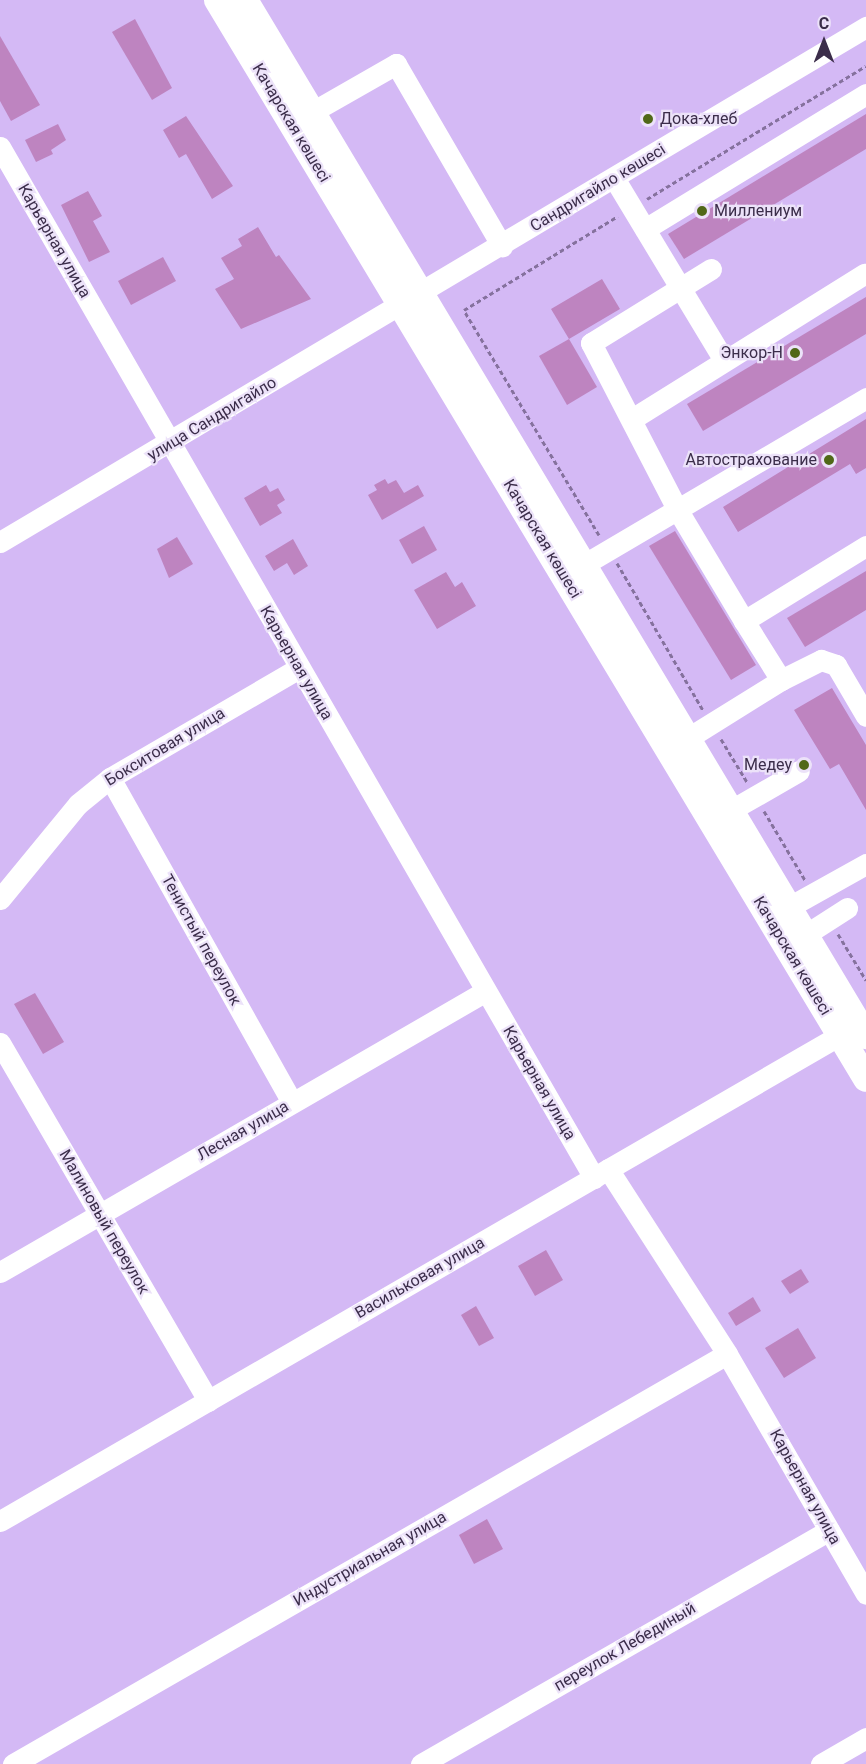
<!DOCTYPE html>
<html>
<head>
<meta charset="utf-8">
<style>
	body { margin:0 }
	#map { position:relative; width:866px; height:1764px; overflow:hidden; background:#d4b9f5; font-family:Roboto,sans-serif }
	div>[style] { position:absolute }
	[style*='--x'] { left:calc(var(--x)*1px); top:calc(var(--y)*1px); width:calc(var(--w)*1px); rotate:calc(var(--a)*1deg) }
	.building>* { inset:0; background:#be84c0 }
	.path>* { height:3px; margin-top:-1.5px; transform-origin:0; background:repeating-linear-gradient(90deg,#85719d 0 4.5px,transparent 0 7.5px) }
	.minor>* { height:21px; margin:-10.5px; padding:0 10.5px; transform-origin:10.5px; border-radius:10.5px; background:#fff }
	.major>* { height:26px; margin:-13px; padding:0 13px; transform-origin:13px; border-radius:13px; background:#fff }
	.dots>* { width:16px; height:16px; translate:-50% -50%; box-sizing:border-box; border:3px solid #ece2f9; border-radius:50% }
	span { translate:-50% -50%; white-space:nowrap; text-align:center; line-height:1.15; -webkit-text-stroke:4.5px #ece2f9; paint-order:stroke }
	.poi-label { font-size:16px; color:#3b2d4a }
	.left { translate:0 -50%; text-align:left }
	.right { translate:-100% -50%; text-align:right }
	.street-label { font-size:16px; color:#3b2d4a }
	.north { position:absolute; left:794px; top:12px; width:60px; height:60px; -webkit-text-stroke:4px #ece2f9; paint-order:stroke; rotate:0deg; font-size:16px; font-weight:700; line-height:24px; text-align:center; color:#3b2d4a }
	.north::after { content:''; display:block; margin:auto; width:21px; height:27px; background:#3b2d4a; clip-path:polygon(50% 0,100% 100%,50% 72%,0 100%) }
</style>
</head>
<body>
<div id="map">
	<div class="building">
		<i style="clip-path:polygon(135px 19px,172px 88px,152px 100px,112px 32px)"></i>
		<i style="clip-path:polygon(0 36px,40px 105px,11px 121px,0 101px)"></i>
		<i style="clip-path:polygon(866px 114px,866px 149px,684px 259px,668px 234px)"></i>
		<i style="clip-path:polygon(186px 116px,233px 186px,212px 199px,186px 154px,179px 158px,163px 130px)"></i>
		<i style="clip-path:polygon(58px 124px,66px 140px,51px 150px,53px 154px,36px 162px,25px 140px)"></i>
		<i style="clip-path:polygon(88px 191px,102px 216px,93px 221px,110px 252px,89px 262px,61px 205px)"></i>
		<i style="clip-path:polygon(258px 227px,276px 257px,279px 255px,311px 299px,241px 329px,215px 289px,234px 279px,221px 258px,242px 246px,238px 239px)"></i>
		<i style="clip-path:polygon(163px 257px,176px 281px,131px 305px,118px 281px)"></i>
		<i style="clip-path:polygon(602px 279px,620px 309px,569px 339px,551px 309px)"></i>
		<i style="clip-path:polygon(866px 297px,866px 334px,703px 431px,687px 404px)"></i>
		<i style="clip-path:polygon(569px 339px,597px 387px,567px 405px,539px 356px)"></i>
		<i style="clip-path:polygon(866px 419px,866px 468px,856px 474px,850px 464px,738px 532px,723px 507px)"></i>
		<i style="clip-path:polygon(385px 479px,388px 484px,396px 480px,404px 493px,418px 485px,424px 496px,382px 520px,368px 495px,377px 490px,374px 485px)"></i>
		<i style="clip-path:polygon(266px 485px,270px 492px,278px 488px,285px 500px,277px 505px,282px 513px,260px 526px,244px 498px)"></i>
		<i style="clip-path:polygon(424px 526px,437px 550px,412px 564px,399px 540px)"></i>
		<i style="clip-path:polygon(675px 531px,756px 665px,731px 680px,649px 546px)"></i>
		<i style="clip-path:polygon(177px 537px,193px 564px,169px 578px,157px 549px)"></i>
		<i style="clip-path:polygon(293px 539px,308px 566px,294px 575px,287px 563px,274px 571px,265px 556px)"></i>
		<i style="clip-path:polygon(866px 571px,866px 610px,805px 647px,787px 618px)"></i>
		<i style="clip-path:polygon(446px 572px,455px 587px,462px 582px,476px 606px,437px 629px,414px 590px)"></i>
		<i style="clip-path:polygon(832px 688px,866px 745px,866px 810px,839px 764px,830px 769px,794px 710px)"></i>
		<i style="clip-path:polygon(35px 993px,64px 1042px,43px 1054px,14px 1004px)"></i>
		<i style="clip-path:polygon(546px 1250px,563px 1280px,535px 1296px,518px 1266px)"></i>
		<i style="clip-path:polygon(801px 1269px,809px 1282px,790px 1294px,781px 1281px)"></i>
		<i style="clip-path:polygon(753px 1297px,761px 1311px,736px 1326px,728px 1313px)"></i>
		<i style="clip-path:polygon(476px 1306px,494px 1338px,479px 1346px,461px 1315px)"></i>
		<i style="clip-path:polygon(798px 1328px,816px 1358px,784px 1378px,765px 1348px)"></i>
		<i style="clip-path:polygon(487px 1519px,503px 1549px,474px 1564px,459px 1535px)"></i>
	</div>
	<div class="path">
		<i style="--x:647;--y:199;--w:256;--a:-31.3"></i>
		<i style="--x:599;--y:535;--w:262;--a:-121"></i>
		<i style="--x:464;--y:310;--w:180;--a:-31.4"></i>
		<i style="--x:617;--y:563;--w:170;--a:59.7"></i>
		<i style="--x:721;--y:739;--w:50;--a:58.8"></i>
		<i style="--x:764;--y:811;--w:80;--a:59.3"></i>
		<i style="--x:838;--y:934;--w:54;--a:58.7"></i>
	</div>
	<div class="minor">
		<i style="--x:312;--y:112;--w:97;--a:-29.7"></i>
		<i style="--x:396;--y:64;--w:211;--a:59.8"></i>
		<i style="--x:0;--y:147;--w:1190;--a:60.05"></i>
		<i style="--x:614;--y:178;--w:211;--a:58.9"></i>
		<i style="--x:645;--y:229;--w:259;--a:-31.4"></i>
		<i style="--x:711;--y:269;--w:141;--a:148.3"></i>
		<i style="--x:591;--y:343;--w:187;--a:62.6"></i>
		<i style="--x:677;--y:509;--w:131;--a:59.1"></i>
		<i style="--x:632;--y:419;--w:274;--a:-32"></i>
		<i style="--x:0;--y:542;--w:1008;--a:-30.74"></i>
		<i style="--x:583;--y:565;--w:329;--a:-30.5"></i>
		<i style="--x:781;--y:680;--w:70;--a:-122.1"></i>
		<i style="--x:744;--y:621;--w:143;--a:-31.6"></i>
		<i style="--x:688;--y:738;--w:110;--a:-31.9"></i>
		<i style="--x:781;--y:680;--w:45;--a:-26.6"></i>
		<i style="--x:821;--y:660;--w:16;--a:18"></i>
		<i style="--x:836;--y:665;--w:59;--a:59.5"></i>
		<i style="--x:110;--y:778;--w:372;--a:60.7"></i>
		<i style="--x:731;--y:810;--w:78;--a:-29.8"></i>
		<i style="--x:0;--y:899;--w:123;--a:-50.6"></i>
		<i style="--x:78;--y:804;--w:41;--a:-39.1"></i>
		<i style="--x:110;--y:778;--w:219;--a:-30.2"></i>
		<i style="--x:789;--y:907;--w:88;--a:-29.2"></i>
		<i style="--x:805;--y:935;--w:50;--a:-32.7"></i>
		<i style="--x:0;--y:1043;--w:414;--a:59.8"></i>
		<i style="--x:608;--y:1169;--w:220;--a:57.2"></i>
		<i style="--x:727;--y:1354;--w:277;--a:59.9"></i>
		<i style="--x:0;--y:1272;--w:561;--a:-30.04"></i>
		<i style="--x:0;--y:1521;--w:970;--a:-30.05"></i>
		<i style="--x:13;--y:1764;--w:823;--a:-29.87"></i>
		<i style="--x:421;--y:1764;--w:470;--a:-29.8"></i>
		<i style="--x:821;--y:1764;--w:52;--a:-30"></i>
	</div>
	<div class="major">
		<i style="--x:217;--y:0;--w:1259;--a:58.97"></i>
		<i style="--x:245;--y:0;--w:1208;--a:59.06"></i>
	</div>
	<div class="dots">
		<i style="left:648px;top:119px;background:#506818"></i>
		<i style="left:702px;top:211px;background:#506818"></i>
		<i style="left:795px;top:353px;background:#506818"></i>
		<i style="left:829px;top:460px;background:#506818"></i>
		<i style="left:804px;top:765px;background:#506818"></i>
	</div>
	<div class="poi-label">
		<span class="left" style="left:660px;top:119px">Дока-хлеб</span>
		<span class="left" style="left:714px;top:211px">Миллениум</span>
		<span class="right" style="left:783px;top:353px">Энкор-Н</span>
		<span class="right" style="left:817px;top:460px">Автострахование</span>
		<span class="right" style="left:792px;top:765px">Медеу</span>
	</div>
	<div class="street-label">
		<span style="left:291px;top:123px;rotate:59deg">Качарская көшесі</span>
		<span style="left:598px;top:188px;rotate:-31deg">Сандригайло көшесі</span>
		<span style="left:54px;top:241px;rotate:60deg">Карьерная улица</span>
		<span style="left:212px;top:419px;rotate:-31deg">улица Сандригайло</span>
		<span style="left:542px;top:539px;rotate:59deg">Качарская көшесі</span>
		<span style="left:296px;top:663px;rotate:60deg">Карьерная улица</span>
		<span style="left:165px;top:747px;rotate:-31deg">Бокситовая улица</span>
		<span style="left:201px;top:940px;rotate:61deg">Тенистый переулок</span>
		<span style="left:792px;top:956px;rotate:59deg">Качарская көшесі</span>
		<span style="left:539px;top:1083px;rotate:60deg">Карьерная улица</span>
		<span style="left:243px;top:1131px;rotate:-30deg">Лесная улица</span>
		<span style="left:104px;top:1222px;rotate:60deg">Малиновый переулок</span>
		<span style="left:420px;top:1278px;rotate:-30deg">Васильковая улица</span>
		<span style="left:805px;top:1487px;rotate:61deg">Карьерная улица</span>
		<span style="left:370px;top:1559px;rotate:-30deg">Индустриальная улица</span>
		<span style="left:625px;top:1647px;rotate:-30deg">переулок Лебединый</span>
	</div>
	<div class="north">С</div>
</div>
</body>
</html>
